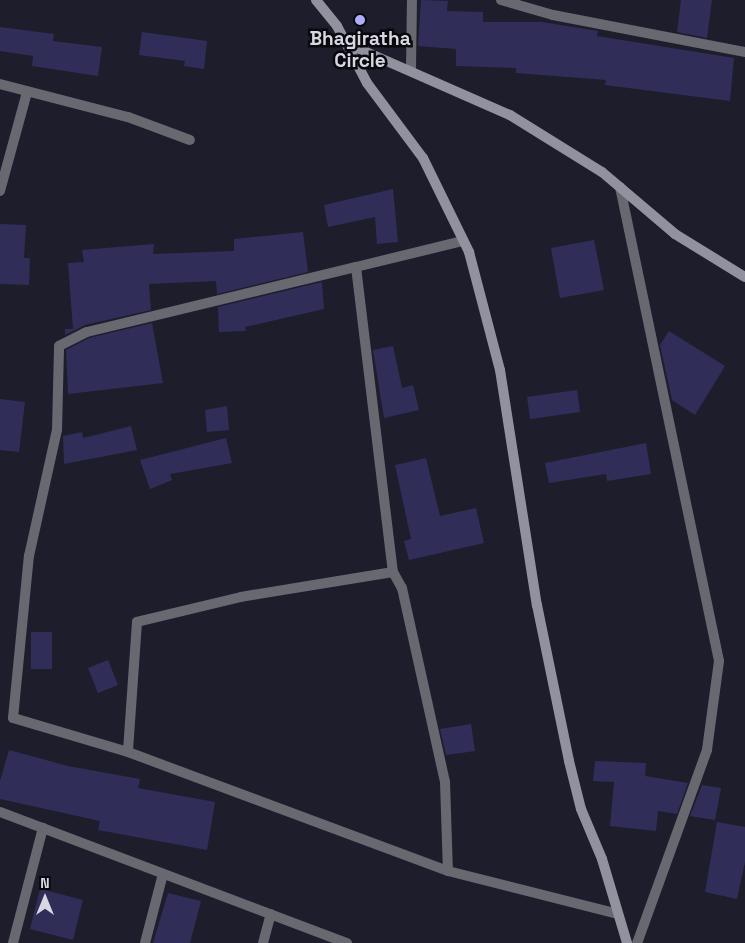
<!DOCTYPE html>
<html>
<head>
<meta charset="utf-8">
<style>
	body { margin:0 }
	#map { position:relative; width:745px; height:943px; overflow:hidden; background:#1e1d2c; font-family:"Space Grotesk",sans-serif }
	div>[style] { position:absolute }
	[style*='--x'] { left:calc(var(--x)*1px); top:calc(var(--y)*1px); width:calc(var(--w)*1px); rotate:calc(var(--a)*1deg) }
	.building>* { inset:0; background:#312d59 }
	.street>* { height:10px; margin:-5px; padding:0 5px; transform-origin:5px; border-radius:5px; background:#686870 }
	.secondary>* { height:10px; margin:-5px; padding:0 5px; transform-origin:5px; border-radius:5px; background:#92929f }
	.dots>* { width:14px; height:14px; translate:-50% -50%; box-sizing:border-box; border:2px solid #08080e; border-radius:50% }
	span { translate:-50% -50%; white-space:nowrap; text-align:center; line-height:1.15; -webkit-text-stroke:5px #08080e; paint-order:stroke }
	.poi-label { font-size:19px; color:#d6d7e0; font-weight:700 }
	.north { position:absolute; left:20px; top:873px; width:50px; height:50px; -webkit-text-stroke:4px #08080e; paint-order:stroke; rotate:0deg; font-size:14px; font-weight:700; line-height:20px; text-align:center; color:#d6d7e0 }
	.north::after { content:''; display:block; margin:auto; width:18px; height:22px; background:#d6d7e0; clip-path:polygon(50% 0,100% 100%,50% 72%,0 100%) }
</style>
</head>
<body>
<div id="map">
	<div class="building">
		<i style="clip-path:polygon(421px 0,448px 1px,447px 11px,483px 12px,483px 22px,542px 22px,598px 31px,597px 36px,734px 58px,730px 101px,605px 85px,606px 80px,516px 73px,516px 68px,456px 66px,456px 49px,418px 46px)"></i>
		<i style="clip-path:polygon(681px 0,712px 0,707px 38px,677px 32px)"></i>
		<i style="clip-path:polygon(0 27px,54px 34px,53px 41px,102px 47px,98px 76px,32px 66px,33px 56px,0 51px)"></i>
		<i style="clip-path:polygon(142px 32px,207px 41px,204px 69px,184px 66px,185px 61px,139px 55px)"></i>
		<i style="clip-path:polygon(393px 189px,398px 242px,377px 244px,375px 217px,328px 227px,324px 205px)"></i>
		<i style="clip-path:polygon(0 224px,26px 225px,24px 258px,30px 258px,29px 285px,0 284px)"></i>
		<i style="clip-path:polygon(303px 232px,308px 272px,217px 294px,216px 281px,149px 284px,151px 310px,85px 325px,65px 335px,65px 329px,73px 329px,68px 263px,84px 262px,82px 250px,154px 244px,153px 254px,234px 251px,234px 239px)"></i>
		<i style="clip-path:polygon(594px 240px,604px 290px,560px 298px,551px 248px)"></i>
		<i style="clip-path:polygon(322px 282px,324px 309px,245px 327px,246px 331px,219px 332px,218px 307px)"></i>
		<i style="clip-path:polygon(152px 323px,163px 383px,68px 394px,66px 350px,89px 338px)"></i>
		<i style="clip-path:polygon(669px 331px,725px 366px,695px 415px,672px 400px,660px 345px)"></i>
		<i style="clip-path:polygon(393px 346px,402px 388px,413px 385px,419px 410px,384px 418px,373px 350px)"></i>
		<i style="clip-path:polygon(577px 390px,580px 412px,530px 419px,527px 397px)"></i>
		<i style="clip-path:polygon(0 399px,25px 402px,19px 452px,0 450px)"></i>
		<i style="clip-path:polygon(227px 406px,229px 430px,207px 432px,205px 410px)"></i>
		<i style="clip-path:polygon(131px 426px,137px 450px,64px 464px,63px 436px,82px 432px,83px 438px)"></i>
		<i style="clip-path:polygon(226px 438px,232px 463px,170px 474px,172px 480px,150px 489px,140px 460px)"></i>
		<i style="clip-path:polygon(646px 443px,651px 474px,607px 481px,606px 474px,549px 483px,545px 463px)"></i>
		<i style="clip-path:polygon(426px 458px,440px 516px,476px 508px,484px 543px,409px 560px,404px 541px,411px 539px,395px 465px)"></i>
		<i style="clip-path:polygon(31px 632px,52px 632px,52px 669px,31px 669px)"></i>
		<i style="clip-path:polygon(108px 660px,118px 685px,98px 693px,88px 668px)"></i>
		<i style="clip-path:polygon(471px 724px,475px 751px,446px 755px,440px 729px)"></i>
		<i style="clip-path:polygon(9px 750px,68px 766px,140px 779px,138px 788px,215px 802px,207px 850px,98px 830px,100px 821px,0 799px,0 781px)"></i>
		<i style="clip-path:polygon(595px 761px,646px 763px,645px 776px,688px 783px,677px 814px,658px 811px,656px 831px,610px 826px,614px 782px,593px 781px)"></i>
		<i style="clip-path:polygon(702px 785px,721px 788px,715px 820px,690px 816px)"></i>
		<i style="clip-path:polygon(717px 822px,745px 827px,745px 862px,737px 899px,705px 892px)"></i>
		<i style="clip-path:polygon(40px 889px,83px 900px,73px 940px,30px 929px)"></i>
		<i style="clip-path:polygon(168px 893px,201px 901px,190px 943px,153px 943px)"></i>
	</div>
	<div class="street">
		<i style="--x:501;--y:0;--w:54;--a:16.1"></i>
		<i style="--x:553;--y:15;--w:196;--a:10.9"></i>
		<i style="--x:411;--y:69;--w:69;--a:-89.2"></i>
		<i style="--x:0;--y:84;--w:132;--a:14.5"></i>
		<i style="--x:128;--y:117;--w:66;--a:20.4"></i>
		<i style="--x:620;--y:187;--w:484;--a:78.2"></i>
		<i style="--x:719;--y:661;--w:90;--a:97.7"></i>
		<i style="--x:707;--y:750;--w:205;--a:109.9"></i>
		<i style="--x:0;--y:191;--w:103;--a:-74.7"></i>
		<i style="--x:356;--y:267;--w:110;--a:-13.7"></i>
		<i style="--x:393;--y:572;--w:154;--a:170.7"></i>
		<i style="--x:241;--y:597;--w:107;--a:166.5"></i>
		<i style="--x:137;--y:622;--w:130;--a:94"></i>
		<i style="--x:128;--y:752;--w:341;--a:20.4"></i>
		<i style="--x:448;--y:871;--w:175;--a:14.2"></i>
		<i style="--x:128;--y:752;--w:120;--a:-163.5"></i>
		<i style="--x:13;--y:718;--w:163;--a:-84.4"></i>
		<i style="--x:29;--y:556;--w:129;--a:-77.5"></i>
		<i style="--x:57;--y:430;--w:84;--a:-88.6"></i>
		<i style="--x:59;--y:346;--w:31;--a:-27"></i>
		<i style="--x:87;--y:332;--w:277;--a:-13.6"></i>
		<i style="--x:356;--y:267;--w:307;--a:83.1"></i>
		<i style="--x:393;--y:572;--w:18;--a:61"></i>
		<i style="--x:402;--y:588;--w:199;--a:77.5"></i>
		<i style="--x:445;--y:782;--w:89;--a:88.1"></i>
		<i style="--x:0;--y:812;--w:371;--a:20.7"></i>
		<i style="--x:13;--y:943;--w:119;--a:-75.4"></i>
		<i style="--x:145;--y:943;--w:71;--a:-75.4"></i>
		<i style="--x:263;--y:943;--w:30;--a:-75"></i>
	</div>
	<div class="secondary">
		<i style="--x:316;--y:0;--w:33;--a:51"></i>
		<i style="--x:337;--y:26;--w:64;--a:62.2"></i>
		<i style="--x:367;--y:83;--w:94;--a:53.3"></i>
		<i style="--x:423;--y:158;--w:105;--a:63.9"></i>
		<i style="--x:469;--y:252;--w:122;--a:75.3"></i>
		<i style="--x:500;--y:370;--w:238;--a:81.1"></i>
		<i style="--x:537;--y:605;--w:159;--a:78.4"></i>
		<i style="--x:569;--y:761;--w:49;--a:76"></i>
		<i style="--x:581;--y:809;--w:54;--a:67.2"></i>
		<i style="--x:602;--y:859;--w:88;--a:73.4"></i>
		<i style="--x:348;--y:44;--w:177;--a:23.7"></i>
		<i style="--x:510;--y:115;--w:108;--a:31.8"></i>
		<i style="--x:602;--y:172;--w:96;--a:40.3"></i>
		<i style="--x:675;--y:234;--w:82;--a:31.6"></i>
	</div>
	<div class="dots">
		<i style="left:360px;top:20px;background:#b1adfa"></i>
	</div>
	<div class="poi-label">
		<span style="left:360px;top:50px">Bhagiratha<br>Circle</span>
	</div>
	<div class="north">N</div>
</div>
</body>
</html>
